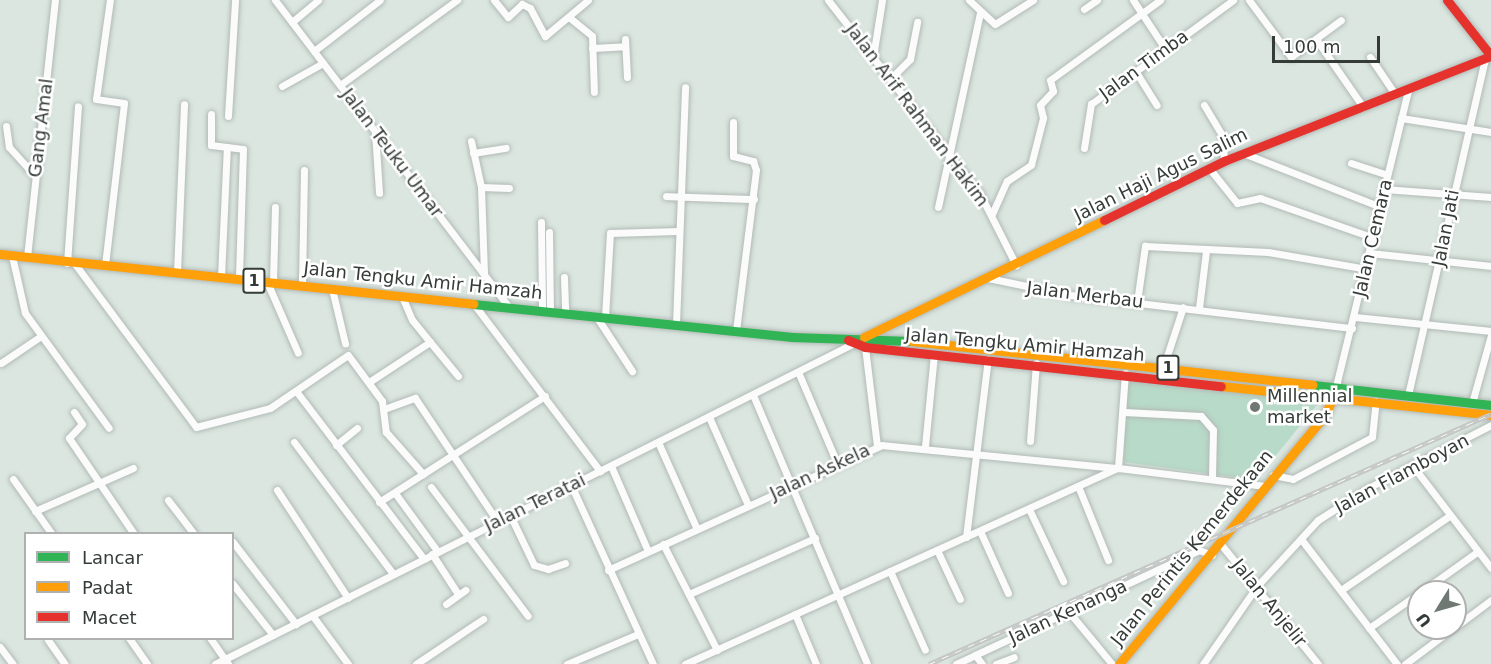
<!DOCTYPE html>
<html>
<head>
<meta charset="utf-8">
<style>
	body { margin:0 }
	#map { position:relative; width:1491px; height:664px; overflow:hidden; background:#dbe6e0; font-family:"DejaVu Sans",sans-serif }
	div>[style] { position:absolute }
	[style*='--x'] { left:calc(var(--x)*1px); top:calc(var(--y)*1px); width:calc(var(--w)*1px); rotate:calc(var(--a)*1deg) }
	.green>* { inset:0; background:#b8dac8 }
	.roads { filter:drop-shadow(0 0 2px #b2bab6) drop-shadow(0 0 2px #b2bab6) }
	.street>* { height:7px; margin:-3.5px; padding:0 3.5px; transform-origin:3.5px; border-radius:3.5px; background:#fafbfa }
	.fast>* { height:9px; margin:-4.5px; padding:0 4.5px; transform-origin:4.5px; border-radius:4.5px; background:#30b455 }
	.slow>* { height:9px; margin:-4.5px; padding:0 4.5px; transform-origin:4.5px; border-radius:4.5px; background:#ff9f0a }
	.jam>* { height:9px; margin:-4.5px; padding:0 4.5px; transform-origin:4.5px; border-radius:4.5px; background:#e5322d }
	.rail>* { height:4.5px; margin-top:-2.25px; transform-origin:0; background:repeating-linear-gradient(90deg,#fff 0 7px,#c4c7c6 0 14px); box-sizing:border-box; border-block:2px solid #c4c7c6 }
	.dots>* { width:16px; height:16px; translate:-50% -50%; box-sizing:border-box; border:3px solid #fff; border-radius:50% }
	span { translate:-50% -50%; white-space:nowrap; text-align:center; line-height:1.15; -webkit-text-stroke:5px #fff; paint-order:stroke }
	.shield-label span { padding:2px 4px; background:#fff; border:2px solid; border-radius:4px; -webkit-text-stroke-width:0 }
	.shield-label { font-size:16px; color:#353c38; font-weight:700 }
	.street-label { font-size:18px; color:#353c38 }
	.poi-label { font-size:18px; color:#353c38 }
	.left { translate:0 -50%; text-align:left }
	.legend { position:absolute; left:24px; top:532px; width:210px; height:108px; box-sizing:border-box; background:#fff; border:2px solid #aeb1af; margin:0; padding:8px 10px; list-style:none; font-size:18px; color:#353c38 }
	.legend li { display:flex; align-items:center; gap:12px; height:30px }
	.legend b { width:30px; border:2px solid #aeb1af }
	.north { position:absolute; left:1407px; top:580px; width:60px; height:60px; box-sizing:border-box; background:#fff; border:2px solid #aeb1af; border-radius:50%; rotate:233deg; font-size:16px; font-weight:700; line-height:24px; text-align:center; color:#353c38 }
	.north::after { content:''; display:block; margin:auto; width:21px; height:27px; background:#6f7873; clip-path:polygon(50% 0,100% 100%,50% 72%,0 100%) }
	.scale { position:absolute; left:1272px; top:36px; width:108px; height:27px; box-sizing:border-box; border:3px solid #353c38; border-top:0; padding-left:8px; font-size:18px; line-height:21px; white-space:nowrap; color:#353c38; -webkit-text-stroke:4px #fff; paint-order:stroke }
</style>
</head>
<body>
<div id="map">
	<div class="green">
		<i style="clip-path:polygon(1126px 376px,1320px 401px,1256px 480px,1124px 462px)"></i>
	</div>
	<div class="roads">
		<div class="street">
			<i style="--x:275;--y:0;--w:386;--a:52.7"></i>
			<i style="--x:494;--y:0;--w:22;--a:51"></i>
			<i style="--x:508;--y:17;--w:19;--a:-43"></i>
			<i style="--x:522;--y:4;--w:9;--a:27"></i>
			<i style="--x:530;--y:8;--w:32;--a:62"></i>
			<i style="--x:545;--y:36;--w:56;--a:-39.9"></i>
			<i style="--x:828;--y:0;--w:246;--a:51.9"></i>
			<i style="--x:980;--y:194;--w:80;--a:63.1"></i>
			<i style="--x:969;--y:0;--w:35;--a:43"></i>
			<i style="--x:995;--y:24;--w:45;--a:-32.3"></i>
			<i style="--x:1133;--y:0;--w:60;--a:56.6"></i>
			<i style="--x:1249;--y:0;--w:71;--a:53.6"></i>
			<i style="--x:1291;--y:57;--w:62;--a:-36.5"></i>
			<i style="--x:1084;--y:9;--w:16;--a:-35"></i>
			<i style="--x:570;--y:18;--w:28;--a:39"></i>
			<i style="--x:592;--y:36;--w:56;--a:88"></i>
			<i style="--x:292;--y:22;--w:34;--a:-40"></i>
			<i style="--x:625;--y:39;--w:38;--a:87"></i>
			<i style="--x:1316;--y:39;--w:83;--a:55.3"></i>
			<i style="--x:592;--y:48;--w:33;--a:-3"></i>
			<i style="--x:314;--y:51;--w:83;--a:-37.7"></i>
			<i style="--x:873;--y:57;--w:58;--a:-81"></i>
			<i style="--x:1370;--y:57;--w:45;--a:56"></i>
			<i style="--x:1136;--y:72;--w:39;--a:58"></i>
			<i style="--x:890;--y:79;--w:28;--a:-45"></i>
			<i style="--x:910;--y:59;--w:38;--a:-79"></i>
			<i style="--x:340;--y:85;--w:145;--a:-36"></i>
			<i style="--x:282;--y:86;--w:47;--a:-29.3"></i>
			<i style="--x:1204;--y:105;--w:37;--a:59"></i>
			<i style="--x:1223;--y:137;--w:24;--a:88"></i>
			<i style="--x:211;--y:114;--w:31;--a:90"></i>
			<i style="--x:211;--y:145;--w:32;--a:7"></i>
			<i style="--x:243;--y:149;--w:130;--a:91.8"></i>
			<i style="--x:228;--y:116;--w:116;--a:-86.5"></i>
			<i style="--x:1401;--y:118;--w:91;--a:8.8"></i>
			<i style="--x:733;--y:122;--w:34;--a:90"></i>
			<i style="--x:733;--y:156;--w:21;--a:14"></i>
			<i style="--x:753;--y:161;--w:9;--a:72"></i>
			<i style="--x:756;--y:170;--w:161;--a:97.1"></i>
			<i style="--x:6;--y:126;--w:21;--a:82"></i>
			<i style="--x:9;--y:147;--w:39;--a:48"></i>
			<i style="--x:375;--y:132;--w:61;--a:86.2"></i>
			<i style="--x:471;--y:141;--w:47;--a:77.7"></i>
			<i style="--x:481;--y:187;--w:87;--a:88"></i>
			<i style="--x:1084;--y:148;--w:45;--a:-81"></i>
			<i style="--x:1091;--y:104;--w:176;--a:-36.2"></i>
			<i style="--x:473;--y:153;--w:33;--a:-9"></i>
			<i style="--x:1243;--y:153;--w:148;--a:21.4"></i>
			<i style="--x:1351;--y:163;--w:38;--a:18"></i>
			<i style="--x:1209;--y:168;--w:45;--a:51.3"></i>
			<i style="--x:1237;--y:203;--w:24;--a:-12"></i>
			<i style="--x:1260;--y:198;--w:121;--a:19.3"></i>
			<i style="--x:481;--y:187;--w:28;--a:2"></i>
			<i style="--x:1384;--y:189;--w:107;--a:4.3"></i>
			<i style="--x:666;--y:196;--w:88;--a:2"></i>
			<i style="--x:938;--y:207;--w:199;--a:-77.8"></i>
			<i style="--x:992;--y:214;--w:36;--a:-66"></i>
			<i style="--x:1007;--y:181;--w:29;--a:-34"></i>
			<i style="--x:1031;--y:165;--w:49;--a:-75.7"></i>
			<i style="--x:1043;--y:118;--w:13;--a:-103"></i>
			<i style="--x:1040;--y:105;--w:19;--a:-47"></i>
			<i style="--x:1053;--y:91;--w:11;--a:-105"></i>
			<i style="--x:1050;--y:80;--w:136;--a:-36"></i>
			<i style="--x:541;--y:222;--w:88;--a:89.3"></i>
			<i style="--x:549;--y:232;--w:79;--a:89.3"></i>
			<i style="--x:1370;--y:253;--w:122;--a:6.1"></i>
			<i style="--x:12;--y:256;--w:58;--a:77.2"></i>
			<i style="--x:25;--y:313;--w:142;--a:53.9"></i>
			<i style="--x:27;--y:257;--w:259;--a:-83.8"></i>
			<i style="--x:67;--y:263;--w:157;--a:-86"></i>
			<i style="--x:75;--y:264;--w:203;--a:53.4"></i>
			<i style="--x:196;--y:427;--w:76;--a:-14.4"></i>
			<i style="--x:270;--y:408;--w:94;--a:-34.2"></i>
			<i style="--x:348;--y:355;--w:57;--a:53.5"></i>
			<i style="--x:382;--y:401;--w:31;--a:83"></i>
			<i style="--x:386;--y:432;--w:56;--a:48.6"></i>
			<i style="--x:105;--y:265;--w:163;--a:-83.3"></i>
			<i style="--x:124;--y:103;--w:28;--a:-172"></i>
			<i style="--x:96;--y:99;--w:100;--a:-82"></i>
			<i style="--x:177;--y:272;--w:168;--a:-87.6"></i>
			<i style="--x:221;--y:277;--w:130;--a:-87.4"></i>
			<i style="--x:564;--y:277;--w:36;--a:88"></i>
			<i style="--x:988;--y:278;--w:84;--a:11.7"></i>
			<i style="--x:1070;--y:295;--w:284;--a:6.7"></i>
			<i style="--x:267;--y:282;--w:77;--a:66.4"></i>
			<i style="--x:273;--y:282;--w:75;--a:-88.5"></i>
			<i style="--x:302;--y:285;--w:115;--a:-89"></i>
			<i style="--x:332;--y:289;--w:56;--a:76.5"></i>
			<i style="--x:1137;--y:302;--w:57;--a:-81.9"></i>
			<i style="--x:1145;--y:246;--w:123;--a:2.8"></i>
			<i style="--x:1268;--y:252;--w:100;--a:9.7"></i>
			<i style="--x:473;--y:303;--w:211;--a:52.9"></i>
			<i style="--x:1199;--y:308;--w:57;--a:-83"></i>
			<i style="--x:596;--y:316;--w:66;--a:56.8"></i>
			<i style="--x:605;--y:317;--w:84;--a:-86.6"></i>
			<i style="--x:610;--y:233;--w:68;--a:-1.7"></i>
			<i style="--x:1355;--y:317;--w:137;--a:5.9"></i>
			<i style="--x:676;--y:324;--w:237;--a:-87.8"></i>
			<i style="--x:430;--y:342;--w:44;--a:50.5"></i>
			<i style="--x:865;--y:347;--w:100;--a:83.1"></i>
			<i style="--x:1;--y:363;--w:48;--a:-34"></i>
			<i style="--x:1163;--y:368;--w:64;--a:-71.8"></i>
			<i style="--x:799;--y:374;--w:97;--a:66.9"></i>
			<i style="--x:369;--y:382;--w:73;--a:-33.3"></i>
			<i style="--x:430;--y:342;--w:28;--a:-129"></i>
			<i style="--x:412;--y:320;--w:26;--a:-113"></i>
			<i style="--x:1336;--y:386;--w:305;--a:-76.3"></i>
			<i style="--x:296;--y:391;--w:211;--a:52.7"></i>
			<i style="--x:753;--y:395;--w:291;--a:67"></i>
			<i style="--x:1408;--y:395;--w:342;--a:-77.1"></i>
			<i style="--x:1472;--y:403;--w:71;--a:-74.4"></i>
			<i style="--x:384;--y:409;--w:33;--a:-20"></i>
			<i style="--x:415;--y:398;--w:148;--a:56.3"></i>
			<i style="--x:74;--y:412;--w:14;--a:56"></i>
			<i style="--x:82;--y:424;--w:19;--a:133"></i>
			<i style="--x:69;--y:438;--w:116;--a:55.9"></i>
			<i style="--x:1124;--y:412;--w:77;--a:3"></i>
			<i style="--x:1201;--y:416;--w:18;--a:49"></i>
			<i style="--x:1213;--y:430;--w:49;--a:91.2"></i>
			<i style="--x:709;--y:417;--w:96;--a:66.1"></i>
			<i style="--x:1030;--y:441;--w:78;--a:-85.6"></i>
			<i style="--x:294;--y:442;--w:165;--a:53.1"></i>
			<i style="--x:658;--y:442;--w:95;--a:65.9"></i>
			<i style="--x:336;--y:445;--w:27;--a:-39"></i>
			<i style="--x:925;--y:446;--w:92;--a:-84.4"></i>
			<i style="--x:1412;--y:465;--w:130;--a:52.5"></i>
			<i style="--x:611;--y:466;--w:93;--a:66.5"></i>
			<i style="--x:1273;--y:475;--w:20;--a:11"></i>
			<i style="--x:1293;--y:479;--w:89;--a:-28"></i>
			<i style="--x:1372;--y:437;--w:36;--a:-84"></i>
			<i style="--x:13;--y:479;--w:67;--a:54.7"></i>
			<i style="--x:571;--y:485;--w:197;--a:65.4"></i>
			<i style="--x:1078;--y:486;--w:80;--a:67.9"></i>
			<i style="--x:431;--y:487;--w:161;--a:53.1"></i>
			<i style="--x:277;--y:490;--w:129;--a:56.7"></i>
			<i style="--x:395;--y:493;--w:73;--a:53.9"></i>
			<i style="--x:168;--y:500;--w:43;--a:52.6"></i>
			<i style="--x:379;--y:502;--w:197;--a:-32.6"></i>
			<i style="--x:1029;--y:509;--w:80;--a:64.7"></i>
			<i style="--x:35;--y:511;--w:107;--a:-23.7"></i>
			<i style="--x:510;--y:515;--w:55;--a:64.4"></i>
			<i style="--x:534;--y:565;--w:15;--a:16"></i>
			<i style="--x:548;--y:569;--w:18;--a:-19"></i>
			<i style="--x:980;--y:531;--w:68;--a:65.7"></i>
			<i style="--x:966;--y:537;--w:179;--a:-83"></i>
			<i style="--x:1301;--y:539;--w:158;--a:52.5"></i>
			<i style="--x:232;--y:541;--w:105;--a:52.4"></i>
			<i style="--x:1219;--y:542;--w:157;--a:50.9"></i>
			<i style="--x:663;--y:544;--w:119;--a:63"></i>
			<i style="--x:937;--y:550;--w:54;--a:64.9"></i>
			<i style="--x:432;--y:554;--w:48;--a:57"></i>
			<i style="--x:608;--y:570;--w:301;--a:-24.5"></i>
			<i style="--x:882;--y:445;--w:237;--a:5.6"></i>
			<i style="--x:1118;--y:468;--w:95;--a:-85.8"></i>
			<i style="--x:890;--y:571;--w:86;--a:66.1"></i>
			<i style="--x:232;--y:583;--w:66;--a:51.7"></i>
			<i style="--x:1341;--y:590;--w:131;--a:-34.4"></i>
			<i style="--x:1421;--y:592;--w:69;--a:-35.5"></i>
			<i style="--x:689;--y:594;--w:138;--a:-24"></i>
			<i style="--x:446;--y:604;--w:24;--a:-36"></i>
			<i style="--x:1069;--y:612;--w:67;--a:50.4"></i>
			<i style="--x:795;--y:614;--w:54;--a:67.2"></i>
			<i style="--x:312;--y:615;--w:61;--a:53.7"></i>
			<i style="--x:1455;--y:627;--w:45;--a:-36.9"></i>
			<i style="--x:1369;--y:628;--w:61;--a:-35"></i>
			<i style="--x:129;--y:638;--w:32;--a:55"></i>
			<i style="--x:210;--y:638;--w:32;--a:55"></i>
			<i style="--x:48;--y:640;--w:29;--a:55"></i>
			<i style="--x:0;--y:647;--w:21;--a:53"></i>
			<i style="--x:975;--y:655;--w:11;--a:52"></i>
			<i style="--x:215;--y:664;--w:715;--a:-26.67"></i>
			<i style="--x:416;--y:664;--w:81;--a:-33.9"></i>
			<i style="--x:567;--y:664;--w:77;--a:-22.9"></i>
			<i style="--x:685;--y:664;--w:475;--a:-24.4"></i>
			<i style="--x:1118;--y:468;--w:147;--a:7"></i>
			<i style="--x:956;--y:664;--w:268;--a:-25.1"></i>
			<i style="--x:1199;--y:550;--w:14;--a:21"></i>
			<i style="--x:996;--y:664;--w:19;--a:-21"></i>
			<i style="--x:1203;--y:664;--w:95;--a:-55.3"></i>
			<i style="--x:1257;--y:586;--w:90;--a:-47.3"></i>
			<i style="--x:1318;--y:520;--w:59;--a:-32.6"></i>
			<i style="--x:1368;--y:488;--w:138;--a:-27.1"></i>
			<i style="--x:1405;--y:664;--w:60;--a:-36.9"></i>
		</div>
		<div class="fast">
			<i style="--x:473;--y:304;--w:321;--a:5.9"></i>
			<i style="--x:792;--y:337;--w:119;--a:1.9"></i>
			<i style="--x:1313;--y:385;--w:179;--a:6.4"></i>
		</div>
		<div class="slow">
			<i style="--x:0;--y:254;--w:476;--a:6"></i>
			<i style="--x:864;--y:337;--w:267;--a:-26"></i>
			<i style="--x:911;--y:341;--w:404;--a:6.2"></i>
			<i style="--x:1221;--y:386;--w:272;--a:6.1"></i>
			<i style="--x:1119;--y:664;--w:323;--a:-50.4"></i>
			<i style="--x:1325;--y:415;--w:24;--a:-66"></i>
		</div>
		<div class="jam">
			<i style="--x:1447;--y:0;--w:71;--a:51.8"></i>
			<i style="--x:1104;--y:220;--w:134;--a:-26.2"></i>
			<i style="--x:1224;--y:161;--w:287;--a:-21.5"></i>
			<i style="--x:848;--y:340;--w:18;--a:22"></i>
			<i style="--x:865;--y:347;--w:358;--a:6.3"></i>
		</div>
	</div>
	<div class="rail">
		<i style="--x:929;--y:664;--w:615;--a:-23.98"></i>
	</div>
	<div class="dots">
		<i style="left:1255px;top:407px;background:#6f7873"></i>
	</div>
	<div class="shield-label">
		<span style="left:254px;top:281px">1</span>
		<span style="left:1168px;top:368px">1</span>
	</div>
	<div class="street-label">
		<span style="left:1144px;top:65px;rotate:-36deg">Jalan Timba</span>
		<span style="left:917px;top:115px;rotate:53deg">Jalan Arif Rahman Hakim</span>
		<span style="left:41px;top:128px;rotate:-83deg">Gang Amal</span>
		<span style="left:392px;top:153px;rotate:53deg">Jalan Teuku Umar</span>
		<span style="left:1161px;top:175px;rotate:-26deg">Jalan Haji Agus Salim</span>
		<span style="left:1446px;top:228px;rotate:-79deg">Jalan Jati</span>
		<span style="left:1373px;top:238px;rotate:-77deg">Jalan Cemara</span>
		<span style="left:423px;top:281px;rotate:6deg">Jalan Tengku Amir Hamzah</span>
		<span style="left:1085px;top:295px;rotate:7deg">Jalan Merbau</span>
		<span style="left:1025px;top:345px;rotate:5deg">Jalan Tengku Amir Hamzah</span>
		<span style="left:820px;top:472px;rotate:-25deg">Jalan Askela</span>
		<span style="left:1402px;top:474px;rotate:-28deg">Jalan Flamboyan</span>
		<span style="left:535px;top:503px;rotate:-26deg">Jalan Teratai</span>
		<span style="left:1192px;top:548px;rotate:-51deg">Jalan Perintis Kemerdekaan</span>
		<span style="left:1269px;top:603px;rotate:51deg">Jalan Anjelir</span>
		<span style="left:1068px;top:612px;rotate:-25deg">Jalan Kenanga</span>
	</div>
	<div class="poi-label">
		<span class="left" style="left:1267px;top:407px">Millennial<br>market</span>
	</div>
	<ul class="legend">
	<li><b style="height:8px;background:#30b455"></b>Lancar</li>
	<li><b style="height:8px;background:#ff9f0a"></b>Padat</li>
	<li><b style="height:8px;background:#e5322d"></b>Macet</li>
	</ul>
	<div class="north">U</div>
	<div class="scale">100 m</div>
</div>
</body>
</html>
